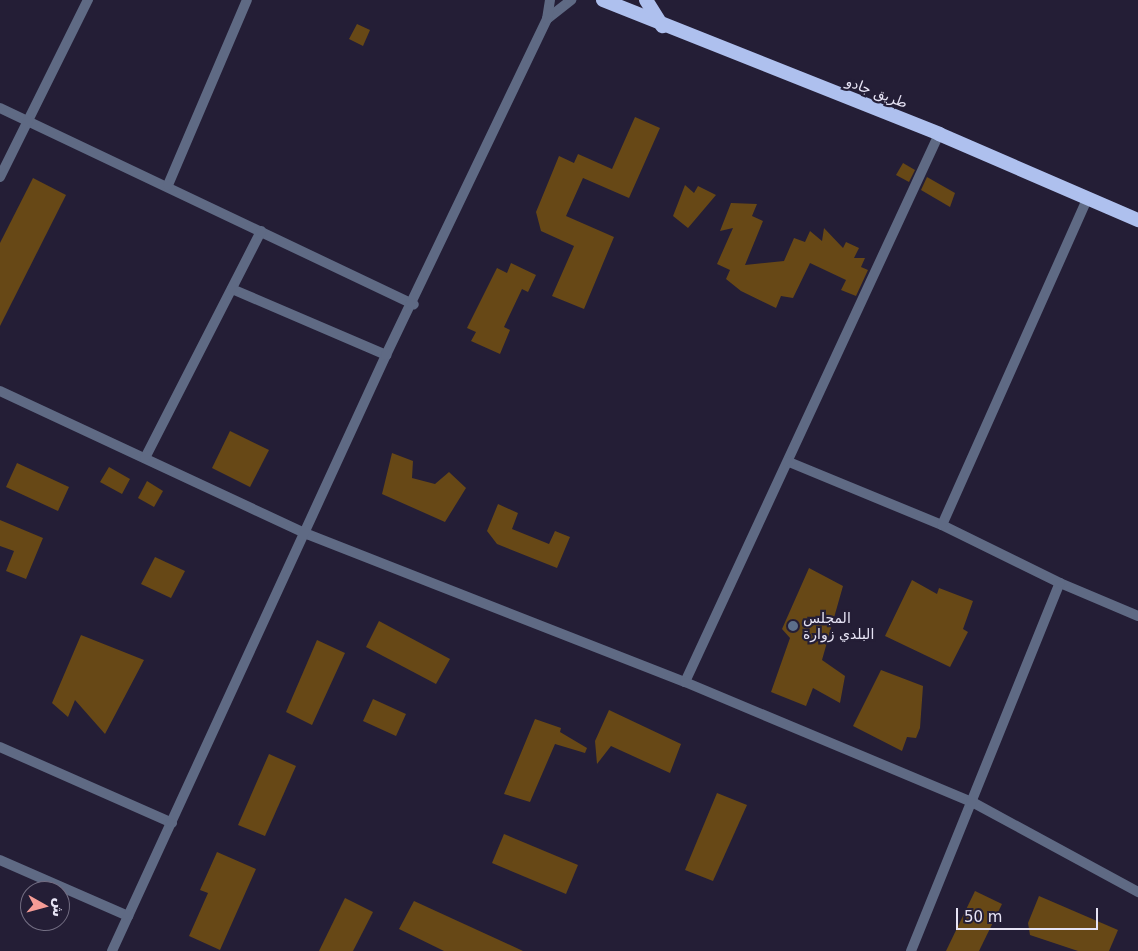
<!DOCTYPE html>
<html>
<head>
<meta charset="utf-8">
<style>
	body { margin:0 }
	#map { position:relative; width:1138px; height:951px; overflow:hidden; background:#241e36; font-family:"DejaVu Sans",Cairo,sans-serif }
	div>[style] { position:absolute }
	[style*='--x'] { left:calc(var(--x)*1px); top:calc(var(--y)*1px); width:calc(var(--w)*1px); rotate:calc(var(--a)*1deg) }
	.building>* { inset:0; background:#674816 }
	.minor>* { height:10px; margin:-5px; padding:0 5px; transform-origin:5px; border-radius:5px; background:#5f6a84 }
	.trunk>* { height:14px; margin:-7px; padding:0 7px; transform-origin:7px; border-radius:7px; background:#aec0ee }
	.dots>* { width:14px; height:14px; translate:-50% -50%; box-sizing:border-box; border:2px solid #241e36; border-radius:50% }
	span { translate:-50% -50%; white-space:nowrap; text-align:center; line-height:1.15; -webkit-text-stroke:4.5px #241e36; paint-order:stroke }
	.street-label { font-size:14px; color:#e7e4f5 }
	.poi-label { font-size:14px; color:#e7e4f5 }
	.left { translate:0 -50%; text-align:left }
	.north { position:absolute; left:20px; top:881px; width:50px; height:50px; box-sizing:border-box; background:#241e36; border:1px solid #726d82; border-radius:50%; rotate:97deg; font-size:14px; font-weight:700; line-height:20px; text-align:center; color:#e7e4f5 }
	.north::after { content:''; display:block; margin:auto; width:18px; height:22px; background:#f59c96; clip-path:polygon(50% 0,100% 100%,50% 72%,0 100%) }
	.scale { position:absolute; left:956px; top:908px; width:142px; height:22px; box-sizing:border-box; border:2px solid #e7e4f5; border-top:0; padding-left:6px; font-size:15px; line-height:18px; white-space:nowrap; color:#e7e4f5; -webkit-text-stroke:4px #241e36; paint-order:stroke }
</style>
</head>
<body>
<div id="map">
	<div class="building">
		<i style="clip-path:polygon(357px 24px,370px 30px,363px 46px,349px 39px)"></i>
		<i style="clip-path:polygon(635px 117px,660px 128px,629px 198px,583px 178px,566px 216px,614px 237px,584px 309px,552px 296px,574px 246px,541px 231px,536px 212px,559px 156px,574px 163px,578px 154px,612px 169px)"></i>
		<i style="clip-path:polygon(903px 163px,915px 170px,909px 182px,896px 175px)"></i>
		<i style="clip-path:polygon(927px 177px,955px 193px,950px 207px,921px 190px)"></i>
		<i style="clip-path:polygon(33px 178px,66px 195px,0 326px,0 243px)"></i>
		<i style="clip-path:polygon(685px 185px,694px 193px,698px 186px,716px 195px,688px 228px,673px 216px)"></i>
		<i style="clip-path:polygon(731px 203px,757px 204px,752px 216px,763px 221px,745px 265px,784px 261px,794px 238px,805px 242px,810px 231px,822px 241px,824px 228px,843px 248px,846px 242px,859px 248px,854px 258px,865px 258px,861px 267px,868px 270px,856px 296px,841px 290px,846px 280px,810px 263px,793px 298px,781px 296px,776px 308px,741px 291px,726px 279px,730px 270px,717px 264px,733px 228px,720px 231px)"></i>
		<i style="clip-path:polygon(511px 263px,536px 275px,528px 292px,522px 289px,504px 327px,510px 330px,500px 354px,471px 341px,476px 332px,467px 328px,497px 268px,507px 273px)"></i>
		<i style="clip-path:polygon(230px 431px,269px 450px,250px 487px,212px 468px)"></i>
		<i style="clip-path:polygon(392px 453px,413px 461px,412px 478px,435px 484px,449px 472px,466px 488px,445px 522px,382px 494px)"></i>
		<i style="clip-path:polygon(17px 463px,69px 487px,58px 511px,6px 487px)"></i>
		<i style="clip-path:polygon(109px 467px,130px 479px,122px 494px,100px 482px)"></i>
		<i style="clip-path:polygon(147px 481px,163px 491px,154px 507px,138px 498px)"></i>
		<i style="clip-path:polygon(498px 504px,518px 513px,512px 529px,549px 544px,555px 531px,570px 537px,557px 568px,497px 544px,487px 531px)"></i>
		<i style="clip-path:polygon(0 520px,43px 538px,26px 579px,6px 571px,14px 551px,0 546px)"></i>
		<i style="clip-path:polygon(155px 557px,185px 571px,171px 598px,141px 584px)"></i>
		<i style="clip-path:polygon(809px 568px,843px 586px,822px 660px,845px 676px,840px 703px,813px 688px,806px 706px,771px 692px,790px 638px,782px 629px)"></i>
		<i style="clip-path:polygon(912px 580px,937px 594px,939px 588px,973px 601px,963px 629px,968px 632px,950px 667px,885px 636px)"></i>
		<i style="clip-path:polygon(379px 621px,450px 659px,436px 684px,366px 647px)"></i>
		<i style="clip-path:polygon(81px 635px,144px 660px,105px 734px,75px 700px,68px 717px,52px 703px)"></i>
		<i style="clip-path:polygon(317px 640px,345px 653px,312px 725px,286px 712px)"></i>
		<i style="clip-path:polygon(881px 670px,923px 686px,920px 728px,916px 738px,907px 737px,902px 751px,853px 726px)"></i>
		<i style="clip-path:polygon(373px 699px,406px 714px,396px 736px,363px 721px)"></i>
		<i style="clip-path:polygon(609px 710px,681px 744px,670px 773px,611px 746px,597px 764px,595px 741px)"></i>
		<i style="clip-path:polygon(535px 719px,561px 728px,560px 732px,587px 748px,585px 753px,555px 744px,530px 802px,504px 794px)"></i>
		<i style="clip-path:polygon(269px 754px,296px 766px,265px 836px,238px 825px)"></i>
		<i style="clip-path:polygon(717px 793px,747px 805px,713px 881px,685px 870px)"></i>
		<i style="clip-path:polygon(504px 834px,578px 865px,566px 894px,492px 863px)"></i>
		<i style="clip-path:polygon(217px 852px,256px 869px,220px 950px,189px 936px,208px 893px,200px 890px)"></i>
		<i style="clip-path:polygon(975px 891px,1002px 904px,979px 951px,946px 951px)"></i>
		<i style="clip-path:polygon(1039px 896px,1118px 930px,1109px 951px,1078px 951px,1030px 935px,1028px 923px)"></i>
		<i style="clip-path:polygon(345px 898px,373px 912px,353px 951px,319px 951px)"></i>
		<i style="clip-path:polygon(414px 901px,523px 951px,444px 951px,399px 929px)"></i>
	</div>
	<div class="minor">
		<i style="--x:547;--y:19;--w:31;--a:-38"></i>
		<i style="--x:0;--y:108;--w:458;--a:25.4"></i>
		<i style="--x:0;--y:177;--w:198;--a:-63.6"></i>
		<i style="--x:168;--y:185;--w:201;--a:-66.9"></i>
		<i style="--x:232;--y:289;--w:168;--a:23.2"></i>
		<i style="--x:0;--y:391;--w:339;--a:25"></i>
		<i style="--x:307;--y:534;--w:406;--a:21.4"></i>
		<i style="--x:685;--y:682;--w:604;--a:-65.13"></i>
		<i style="--x:145;--y:458;--w:255;--a:-62.9"></i>
		<i style="--x:789;--y:462;--w:165;--a:22.4"></i>
		<i style="--x:1060;--y:583;--w:85;--a:22.9"></i>
		<i style="--x:685;--y:682;--w:313;--a:22.7"></i>
		<i style="--x:974;--y:803;--w:187;--a:28.5"></i>
		<i style="--x:0;--y:747;--w:188;--a:23.8"></i>
		<i style="--x:0;--y:860;--w:140;--a:23.6"></i>
		<i style="--x:112;--y:951;--w:656;--a:-65.31"></i>
		<i style="--x:386;--y:355;--w:373;--a:-64.4"></i>
		<i style="--x:547;--y:19;--w:19;--a:-81"></i>
		<i style="--x:911;--y:951;--w:397;--a:-68"></i>
		<i style="--x:1060;--y:583;--w:131;--a:-153.8"></i>
		<i style="--x:942;--y:525;--w:359;--a:-66"></i>
	</div>
	<div class="trunk">
		<i style="--x:603;--y:0;--w:362;--a:21.7"></i>
		<i style="--x:939;--y:134;--w:217;--a:23.4"></i>
		<i style="--x:646;--y:0;--w:31;--a:58"></i>
	</div>
	<div class="dots">
		<i style="left:793px;top:626px;background:#5c6f8a"></i>
	</div>
	<div class="street-label">
		<span style="left:877px;top:92px;rotate:21deg">طريق جادو</span>
	</div>
	<div class="poi-label">
		<span class="left" style="left:803px;top:626px">المجلس<br>البلدي زوارة</span>
	</div>
	<div class="north">ش</div>
	<div class="scale">50 m</div>
</div>
</body>
</html>
